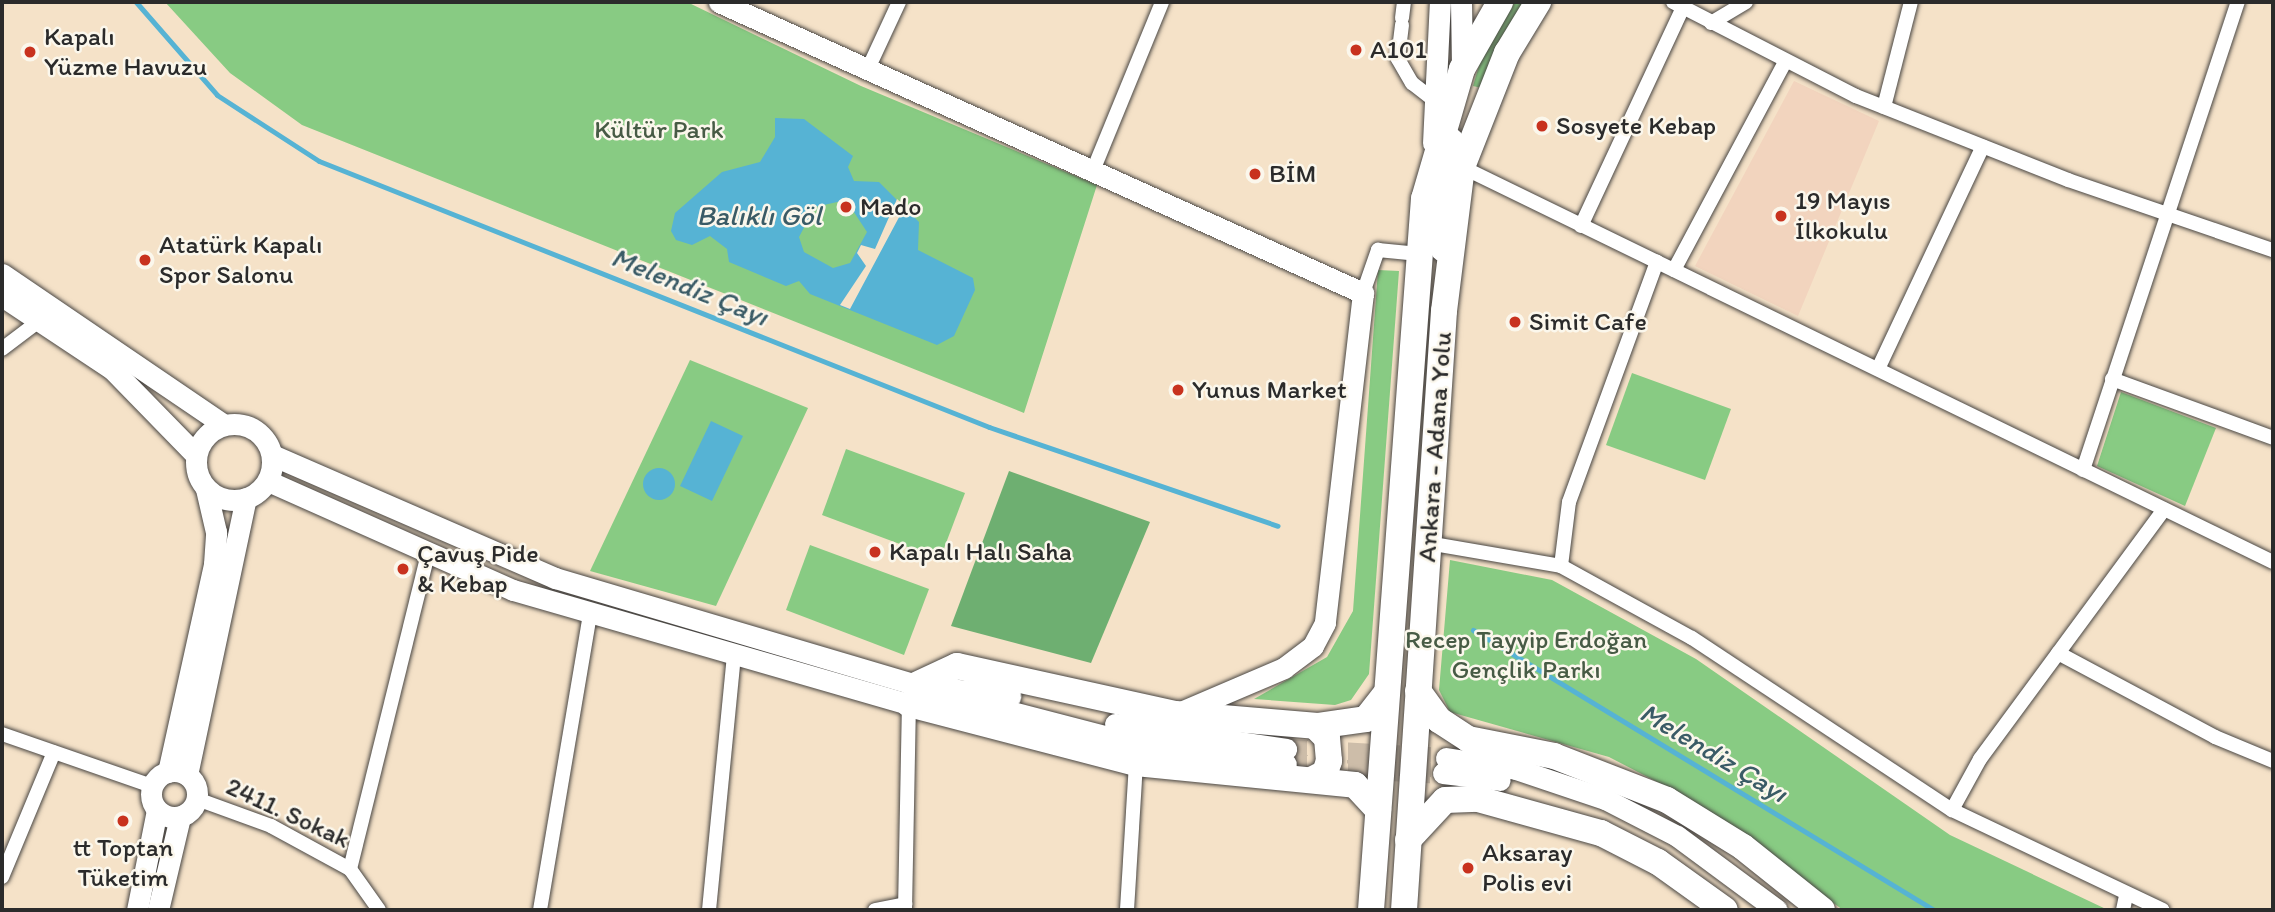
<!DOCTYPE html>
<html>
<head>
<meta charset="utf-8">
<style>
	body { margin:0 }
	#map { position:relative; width:2275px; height:912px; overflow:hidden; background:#f5e2c8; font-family:Itim,sans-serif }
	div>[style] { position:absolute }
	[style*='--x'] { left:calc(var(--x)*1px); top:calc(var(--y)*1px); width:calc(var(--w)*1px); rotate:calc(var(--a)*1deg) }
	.built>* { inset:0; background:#f2d4be }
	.green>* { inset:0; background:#88cb83 }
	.forest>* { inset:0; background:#6eaf71 }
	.water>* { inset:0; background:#56b3d4 }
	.round { border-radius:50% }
	.pier>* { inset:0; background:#f5e2c8 }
	.stream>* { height:5px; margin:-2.5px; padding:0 2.5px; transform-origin:2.5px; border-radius:2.5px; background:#56b3d4 }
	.secondary-tunnel>* { height:21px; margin-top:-10.5px; transform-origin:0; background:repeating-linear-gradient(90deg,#cdbda9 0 21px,transparent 0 31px) }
	.roads { filter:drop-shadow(0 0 2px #494643) drop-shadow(0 0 2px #494643) }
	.street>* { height:14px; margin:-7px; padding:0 7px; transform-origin:7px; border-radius:7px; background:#fff }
	.secondary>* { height:21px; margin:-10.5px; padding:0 10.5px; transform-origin:10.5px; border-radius:10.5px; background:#fff }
	.secondary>.ring { margin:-10.5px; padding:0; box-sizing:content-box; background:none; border:21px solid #fff; border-radius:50% }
	.highway>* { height:26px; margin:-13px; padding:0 13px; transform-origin:13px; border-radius:13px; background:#fff }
	.dots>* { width:19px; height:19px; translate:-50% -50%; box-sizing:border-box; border:4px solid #fbf7ec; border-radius:50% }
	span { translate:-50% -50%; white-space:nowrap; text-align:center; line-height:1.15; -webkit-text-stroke:5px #fbf7ec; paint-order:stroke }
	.poi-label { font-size:26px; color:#2b2b2b }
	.left { translate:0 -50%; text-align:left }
	.park-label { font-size:26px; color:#475b45 }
	.street-label { font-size:26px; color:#2b2b2b }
	.water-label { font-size:28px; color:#3a5b66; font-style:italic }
	.frame { position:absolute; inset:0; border:4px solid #2b2b2b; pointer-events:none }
</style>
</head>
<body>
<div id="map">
	<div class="built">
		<i style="clip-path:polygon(1794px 81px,1879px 121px,1798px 316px,1695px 266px)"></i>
	</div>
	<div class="green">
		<i style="clip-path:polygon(165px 2px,687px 2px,861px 86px,1097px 185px,1024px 413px,302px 125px,230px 73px)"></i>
		<i style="clip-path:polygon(1515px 2px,1535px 2px,1486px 89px,1473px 86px,1483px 52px)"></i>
		<i style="clip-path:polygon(1378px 270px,1399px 271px,1369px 674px,1351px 700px,1335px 705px,1254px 699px,1327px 657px,1353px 611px)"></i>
		<i style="clip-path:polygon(690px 360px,808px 408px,716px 606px,590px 571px)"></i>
		<i style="clip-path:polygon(1632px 373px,1731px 409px,1705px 480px,1606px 445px)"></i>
		<i style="clip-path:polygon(2121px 392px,2216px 428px,2185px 506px,2097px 466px)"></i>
		<i style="clip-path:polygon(846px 449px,965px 493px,940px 559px,822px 515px)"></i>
		<i style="clip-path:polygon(810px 545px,929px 589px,904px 655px,786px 610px)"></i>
		<i style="clip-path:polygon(1450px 560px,1552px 580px,1696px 659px,1950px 835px,2108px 910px,1843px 910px,1692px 800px,1609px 757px,1450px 712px,1439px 690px)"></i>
	</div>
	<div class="forest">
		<i style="clip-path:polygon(1009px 471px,1150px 522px,1091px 663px,951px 626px)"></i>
	</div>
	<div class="water">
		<i style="clip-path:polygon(evenodd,775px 118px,804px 119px,853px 156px,848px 167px,854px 181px,879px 182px,919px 222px,918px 250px,973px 278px,975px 290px,954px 336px,937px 345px,810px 294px,799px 281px,786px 286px,729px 262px,727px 249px,710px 236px,692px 245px,676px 240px,671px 231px,675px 213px,722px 172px,760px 162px,775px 137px,775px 118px,846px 200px,867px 232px,850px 263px,833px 268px,804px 252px,799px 237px,815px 207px,846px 200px)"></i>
		<i style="clip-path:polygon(711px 421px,743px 436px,712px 501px,680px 486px)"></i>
		<i class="round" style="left:643px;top:468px;width:32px;height:32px"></i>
	</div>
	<div class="pier">
		<i style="clip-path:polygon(897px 199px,905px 206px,850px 309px,840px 305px,866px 266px,857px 253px,861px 245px,875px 249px)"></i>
	</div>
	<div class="stream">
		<i style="--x:136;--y:2;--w:123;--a:48.9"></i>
		<i style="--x:217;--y:95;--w:121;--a:32.9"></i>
		<i style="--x:319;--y:161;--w:721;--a:21.65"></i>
		<i style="--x:989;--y:427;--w:305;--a:18.9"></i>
		<i style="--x:1473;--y:630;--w:539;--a:31.27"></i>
	</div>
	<div class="secondary-tunnel">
		<i style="--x:1286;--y:749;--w:160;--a:3.2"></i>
		<i style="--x:1286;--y:764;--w:157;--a:3.3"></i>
	</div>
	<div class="roads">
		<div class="street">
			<i style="--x:1673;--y:2;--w:206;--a:27.2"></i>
			<i style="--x:1856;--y:96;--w:228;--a:21.6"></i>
			<i style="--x:2068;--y:180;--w:217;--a:18.9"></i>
			<i style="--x:1402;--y:18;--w:16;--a:-83"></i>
			<i style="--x:1711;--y:23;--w:41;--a:-31"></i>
			<i style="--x:1402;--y:25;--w:34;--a:97"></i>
			<i style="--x:1398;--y:59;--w:28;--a:60"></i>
			<i style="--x:1412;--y:83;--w:29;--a:38"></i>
			<i style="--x:867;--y:71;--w:76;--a:-65.1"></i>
			<i style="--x:1884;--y:107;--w:108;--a:-75.6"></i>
			<i style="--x:1462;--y:167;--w:902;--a:25.97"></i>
			<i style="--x:1092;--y:173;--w:185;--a:-67.7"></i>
			<i style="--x:1581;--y:226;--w:242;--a:-65"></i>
			<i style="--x:1674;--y:270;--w:236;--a:-61.9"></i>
			<i style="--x:1363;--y:293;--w:46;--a:-70.8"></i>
			<i style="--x:1378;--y:250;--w:41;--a:5.6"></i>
			<i style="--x:2;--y:349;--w:46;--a:-37.1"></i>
			<i style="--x:1878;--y:369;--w:246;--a:-64.8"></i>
			<i style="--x:2112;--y:379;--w:171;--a:20.1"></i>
			<i style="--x:2083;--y:470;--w:493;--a:-71.7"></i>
			<i style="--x:1428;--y:543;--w:135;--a:9.8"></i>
			<i style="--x:1561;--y:566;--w:149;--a:28.8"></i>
			<i style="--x:1692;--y:638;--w:312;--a:33.5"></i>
			<i style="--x:1952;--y:810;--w:233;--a:25.4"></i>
			<i style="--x:1561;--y:566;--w:64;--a:-82.9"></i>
			<i style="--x:1569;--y:502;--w:256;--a:-69.9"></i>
			<i style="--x:2058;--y:653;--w:178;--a:28.1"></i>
			<i style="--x:2215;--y:737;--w:63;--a:22.5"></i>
			<i style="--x:2;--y:734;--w:159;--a:19.1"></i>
			<i style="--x:197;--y:799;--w:79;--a:20"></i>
			<i style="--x:271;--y:826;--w:90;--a:28.6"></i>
			<i style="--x:350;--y:869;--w:50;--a:54.7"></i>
			<i style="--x:1952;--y:810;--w:58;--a:-61.2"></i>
			<i style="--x:1980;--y:759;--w:310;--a:-53.6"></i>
			<i style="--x:350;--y:869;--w:325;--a:-76.1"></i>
			<i style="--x:2;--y:877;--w:135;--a:-67.4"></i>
			<i style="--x:540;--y:910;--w:299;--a:-80.4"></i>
			<i style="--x:709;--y:910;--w:256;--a:-84.4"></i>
			<i style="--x:875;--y:910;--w:31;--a:-11"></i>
			<i style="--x:905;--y:910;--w:206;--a:-88.9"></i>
			<i style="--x:1127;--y:910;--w:147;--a:-86.5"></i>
			<i style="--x:2123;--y:910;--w:14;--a:-78"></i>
		</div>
		<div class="secondary">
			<i style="--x:719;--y:2;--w:707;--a:24.32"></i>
			<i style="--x:1363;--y:293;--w:332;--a:96.6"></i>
			<i style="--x:1325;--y:623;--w:26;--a:118"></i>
			<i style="--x:1313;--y:646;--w:36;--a:143"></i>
			<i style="--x:1284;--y:668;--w:117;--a:156.9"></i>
			<i style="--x:1461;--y:2;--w:67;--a:89.1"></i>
			<i style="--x:1433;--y:143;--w:141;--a:-87.2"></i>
			<i style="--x:1441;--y:250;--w:112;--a:-84.3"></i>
			<i style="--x:2;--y:274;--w:268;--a:34.2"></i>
			<i style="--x:2;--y:296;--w:132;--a:33.6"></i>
			<i style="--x:112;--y:369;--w:120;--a:45.7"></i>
			<i class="ring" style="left:196px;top:424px;width:55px;height:55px"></i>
			<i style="--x:272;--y:455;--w:309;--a:23.5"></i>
			<i style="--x:555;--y:578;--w:377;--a:16.5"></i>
			<i style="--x:916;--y:685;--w:95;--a:6.7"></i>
			<i style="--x:268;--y:481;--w:268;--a:24"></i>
			<i style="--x:513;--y:590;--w:412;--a:16.1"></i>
			<i style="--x:909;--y:704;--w:72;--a:0"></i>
			<i style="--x:981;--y:704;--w:164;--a:14.5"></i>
			<i style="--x:1140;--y:745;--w:147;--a:7.4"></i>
			<i style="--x:1115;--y:724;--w:173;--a:8.3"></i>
			<i style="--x:1446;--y:758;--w:71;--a:8.9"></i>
			<i style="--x:1516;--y:769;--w:94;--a:18.6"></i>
			<i style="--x:1605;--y:799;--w:81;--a:27.2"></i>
			<i style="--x:1677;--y:836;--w:124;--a:36.5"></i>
			<i class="ring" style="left:151px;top:771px;width:25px;height:25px"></i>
			<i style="--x:168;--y:772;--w:213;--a:-77.5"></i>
			<i style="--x:214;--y:564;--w:32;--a:-86"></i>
			<i style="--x:216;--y:532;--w:44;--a:-103.1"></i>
			<i style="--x:1443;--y:773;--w:57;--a:7"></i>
			<i style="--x:187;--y:775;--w:283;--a:-78"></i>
			<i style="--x:137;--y:910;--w:102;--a:-78.7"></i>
			<i style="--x:158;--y:910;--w:96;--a:-76.7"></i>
		</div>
		<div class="highway">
			<i style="--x:916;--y:685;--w:45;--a:-24.9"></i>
			<i style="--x:957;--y:666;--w:223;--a:12.4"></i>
			<i style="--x:1175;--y:714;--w:143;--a:4.8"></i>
			<i style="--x:1317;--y:726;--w:49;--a:-8.1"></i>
			<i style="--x:1366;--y:719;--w:34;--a:-52"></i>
			<i style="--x:1418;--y:691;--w:36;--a:54"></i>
			<i style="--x:1439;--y:720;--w:35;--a:33"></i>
			<i style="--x:1468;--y:739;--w:88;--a:11.2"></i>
			<i style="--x:1554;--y:756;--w:121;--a:21.3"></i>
			<i style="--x:1667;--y:800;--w:89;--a:31.7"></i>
			<i style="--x:1743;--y:847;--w:101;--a:38.6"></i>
			<i style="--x:909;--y:704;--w:235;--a:14.6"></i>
			<i style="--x:1136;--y:763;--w:220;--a:5.7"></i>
			<i style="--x:1355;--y:785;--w:34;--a:47"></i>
			<i style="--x:1311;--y:780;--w:16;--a:-27"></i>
			<i style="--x:1325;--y:773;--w:13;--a:-72"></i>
			<i style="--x:1329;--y:761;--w:23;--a:-95"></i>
			<i style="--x:1327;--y:738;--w:17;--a:-135"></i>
			<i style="--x:1408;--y:840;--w:54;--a:-47.2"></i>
			<i style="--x:1445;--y:800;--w:33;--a:-2"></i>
			<i style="--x:1478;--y:799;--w:128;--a:15.5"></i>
			<i style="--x:1601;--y:833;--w:64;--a:27"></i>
			<i style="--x:1658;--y:862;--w:82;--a:35.6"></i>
			<i style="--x:1371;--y:910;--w:713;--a:-85.74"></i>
			<i style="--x:1424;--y:199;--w:135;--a:-73.7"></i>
			<i style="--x:1462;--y:69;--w:77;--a:-60.4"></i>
			<i style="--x:1404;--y:910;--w:600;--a:-86.18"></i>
			<i style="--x:1444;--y:311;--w:145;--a:-82.9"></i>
			<i style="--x:1462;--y:167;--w:123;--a:-68.5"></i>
			<i style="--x:1507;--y:53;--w:60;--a:-58.7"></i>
		</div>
	</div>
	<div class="dots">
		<i style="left:1356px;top:50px;background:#c8321e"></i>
		<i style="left:30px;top:52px;background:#c8321e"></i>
		<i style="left:1542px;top:126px;background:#c8321e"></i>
		<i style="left:1255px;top:174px;background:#c8321e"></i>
		<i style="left:846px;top:207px;background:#c8321e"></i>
		<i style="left:1781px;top:216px;background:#c8321e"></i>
		<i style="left:145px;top:260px;background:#c8321e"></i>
		<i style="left:1515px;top:322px;background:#c8321e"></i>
		<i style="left:1178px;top:390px;background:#c8321e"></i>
		<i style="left:875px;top:552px;background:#c8321e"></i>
		<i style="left:403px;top:569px;background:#c8321e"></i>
		<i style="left:123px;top:821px;background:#c8321e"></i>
		<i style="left:1468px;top:868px;background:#c8321e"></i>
	</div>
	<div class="poi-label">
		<span class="left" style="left:44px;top:52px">Kapalı<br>Yüzme Havuzu</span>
		<span class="left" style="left:1370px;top:50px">A101</span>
		<span class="left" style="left:1556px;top:126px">Sosyete Kebap</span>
		<span class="left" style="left:1269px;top:174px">BİM</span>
		<span class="left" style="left:1795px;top:216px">19 Mayıs<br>İlkokulu</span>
		<span class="left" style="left:860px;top:207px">Mado</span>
		<span class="left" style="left:159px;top:260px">Atatürk Kapalı<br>Spor Salonu</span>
		<span class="left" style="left:1529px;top:322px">Simit Cafe</span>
		<span class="left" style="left:1192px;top:390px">Yunus Market</span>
		<span class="left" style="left:889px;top:552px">Kapalı Halı Saha</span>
		<span class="left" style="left:417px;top:569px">Çavuş Pide<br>&amp; Kebap</span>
		<span style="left:123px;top:863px">tt Toptan<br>Tüketim</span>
		<span class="left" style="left:1482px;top:868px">Aksaray<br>Polis evi</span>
	</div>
	<div class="park-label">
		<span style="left:659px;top:130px">Kültür Park</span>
		<span style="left:1526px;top:655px">Recep Tayyip Erdoğan<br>Gençlik Parkı</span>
	</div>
	<div class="street-label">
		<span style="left:1435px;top:447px;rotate:-86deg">Ankara - Adana Yolu</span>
		<span style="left:288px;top:813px;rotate:25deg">2411. Sokak</span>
	</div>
	<div class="water-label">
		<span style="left:759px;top:215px">Balıklı Göl</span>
		<span style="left:690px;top:286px;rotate:22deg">Melendiz Çayı</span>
		<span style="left:1714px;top:752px;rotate:31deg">Melendiz Çayı</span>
	</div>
	<div class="frame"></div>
</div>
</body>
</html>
